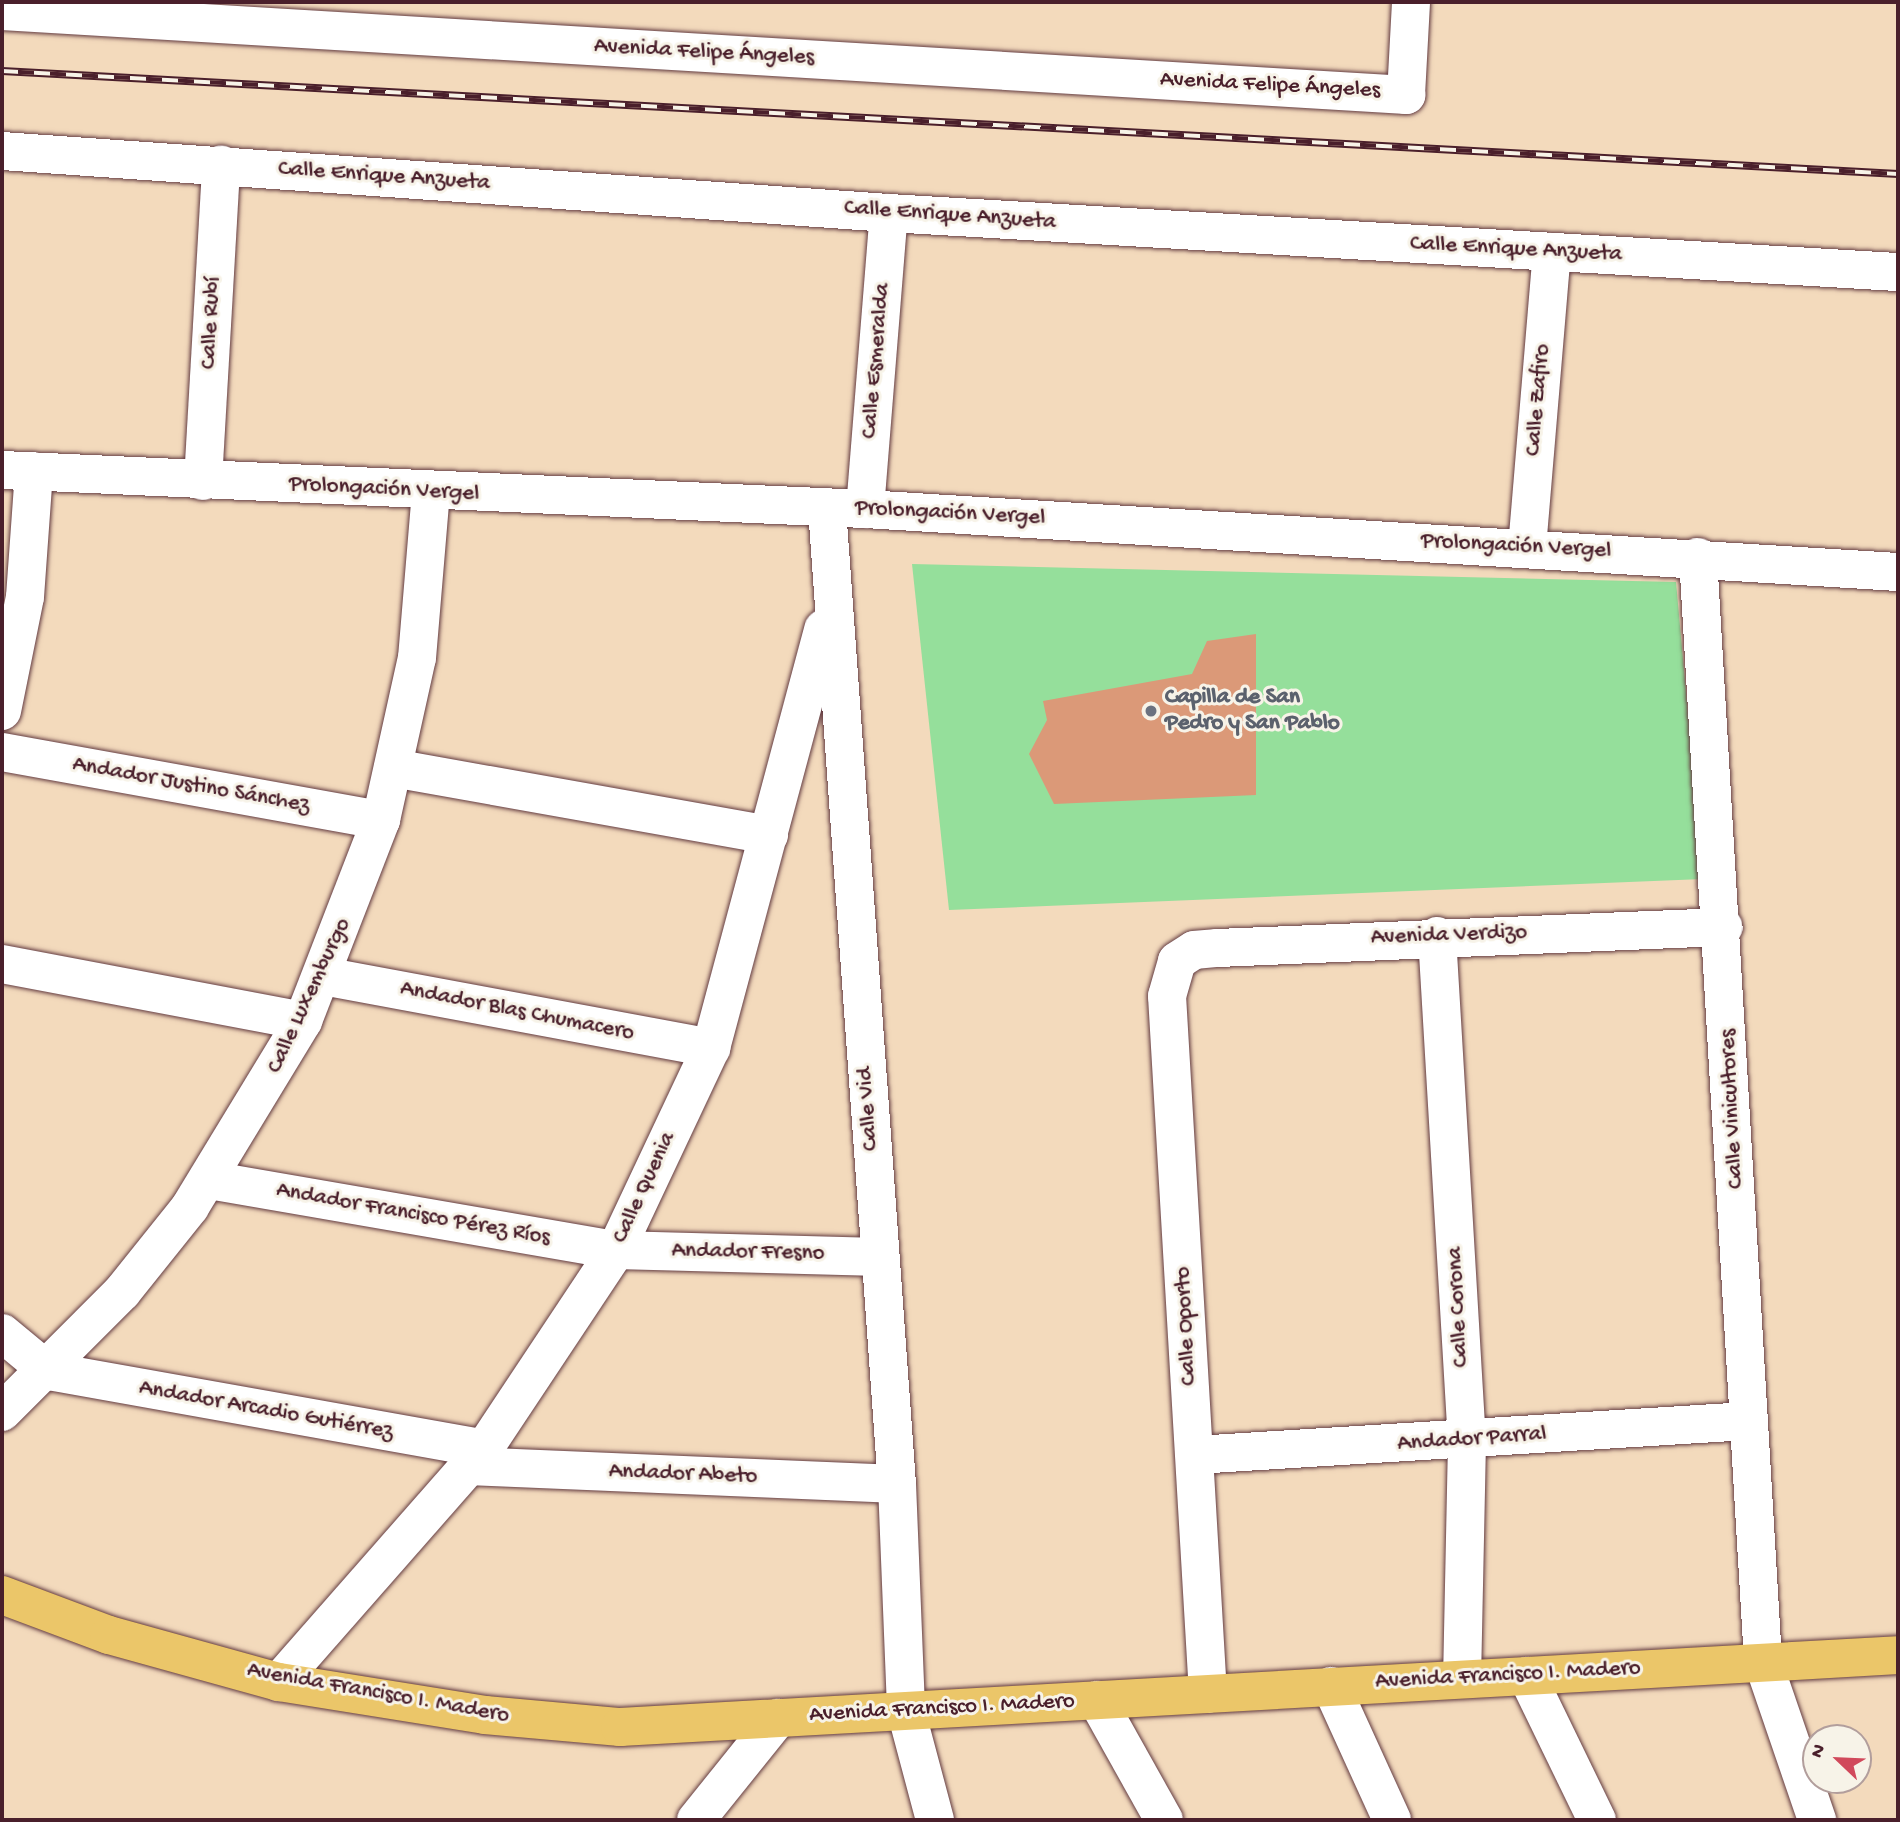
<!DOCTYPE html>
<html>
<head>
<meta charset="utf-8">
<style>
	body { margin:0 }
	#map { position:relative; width:1900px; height:1822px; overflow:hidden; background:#f3dabc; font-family:"Gochi Hand",sans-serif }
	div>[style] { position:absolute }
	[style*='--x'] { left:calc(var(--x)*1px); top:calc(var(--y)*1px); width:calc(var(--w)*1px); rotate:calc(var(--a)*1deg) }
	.green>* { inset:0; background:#95df9b }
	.building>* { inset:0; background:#db9978 }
	.roads { filter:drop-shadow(0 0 2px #633b41) drop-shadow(0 0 2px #633b41) }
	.minor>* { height:38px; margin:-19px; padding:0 19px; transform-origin:19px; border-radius:19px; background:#fff }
	.major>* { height:38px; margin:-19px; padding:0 19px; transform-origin:19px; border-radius:19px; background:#ebc669 }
	.rail>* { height:8px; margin-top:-4px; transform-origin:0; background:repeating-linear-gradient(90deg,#f7f3e8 0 16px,#4a1f2b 0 32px); box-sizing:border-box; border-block:2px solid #4a1f2b }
	.dots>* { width:19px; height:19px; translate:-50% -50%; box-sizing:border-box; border:4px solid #f7f3e8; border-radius:50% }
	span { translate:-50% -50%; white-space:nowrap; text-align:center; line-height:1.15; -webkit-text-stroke:6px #f7f3e8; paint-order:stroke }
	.street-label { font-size:23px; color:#4a1f2b }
	.worship-label { font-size:23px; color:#5b616d; font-weight:700 }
	.left { translate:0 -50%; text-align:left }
	.frame { position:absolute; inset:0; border:4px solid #4a1f2b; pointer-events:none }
	.north { position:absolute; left:1802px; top:1724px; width:70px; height:70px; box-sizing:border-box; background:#f7f3e8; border:2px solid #b29e9c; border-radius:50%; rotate:293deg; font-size:19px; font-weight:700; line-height:28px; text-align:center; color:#4a1f2b }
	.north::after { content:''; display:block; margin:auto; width:24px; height:32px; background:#d1495b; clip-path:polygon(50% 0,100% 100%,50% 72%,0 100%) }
</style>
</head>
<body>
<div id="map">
	<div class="green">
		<i style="clip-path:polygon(912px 564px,1676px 582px,1703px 879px,949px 910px)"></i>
	</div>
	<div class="building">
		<i style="clip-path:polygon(1256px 634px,1256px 795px,1054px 804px,1029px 754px,1047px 720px,1043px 701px,1192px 674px,1207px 641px)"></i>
	</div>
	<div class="roads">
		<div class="minor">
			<i style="--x:2;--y:11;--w:1407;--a:3.42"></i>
			<i style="--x:1406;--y:95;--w:93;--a:-86.9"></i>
			<i style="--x:2;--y:151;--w:889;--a:4"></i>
			<i style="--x:889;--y:213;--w:1011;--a:3.35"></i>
			<i style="--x:2;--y:470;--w:864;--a:2.59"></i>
			<i style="--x:865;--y:509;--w:1035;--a:3.49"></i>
			<i style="--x:203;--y:481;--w:317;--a:-86.7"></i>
			<i style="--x:827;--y:508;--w:979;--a:85.9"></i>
			<i style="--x:897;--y:1484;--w:227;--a:87.7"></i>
			<i style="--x:906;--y:1711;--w:113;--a:75.1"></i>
			<i style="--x:865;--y:509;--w:297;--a:-85.4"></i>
			<i style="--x:1527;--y:548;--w:297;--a:-85.2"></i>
			<i style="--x:1698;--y:557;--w:1107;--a:86.63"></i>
			<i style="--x:1763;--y:1662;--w:167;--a:71.1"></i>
			<i style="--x:2;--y:711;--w:116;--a:-78.6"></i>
			<i style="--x:25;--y:597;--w:126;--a:-85.9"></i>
			<i style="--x:2;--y:752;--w:385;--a:10.2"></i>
			<i style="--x:393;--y:768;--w:382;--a:10.1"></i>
			<i style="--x:1437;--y:936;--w:507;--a:86.61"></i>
			<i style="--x:1467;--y:1442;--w:237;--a:91.2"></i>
			<i style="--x:2;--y:964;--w:306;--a:10.7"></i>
			<i style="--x:323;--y:976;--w:395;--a:10.5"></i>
			<i style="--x:209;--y:1180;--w:413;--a:9.8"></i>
			<i style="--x:616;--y:1250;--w:264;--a:1.5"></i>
			<i style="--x:2;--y:1333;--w:60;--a:39.6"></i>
			<i style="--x:48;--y:1371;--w:443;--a:10.1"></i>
			<i style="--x:2;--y:1412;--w:170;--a:-45"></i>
			<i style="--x:122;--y:1292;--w:109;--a:-51.3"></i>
			<i style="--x:190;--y:1207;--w:218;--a:-58.7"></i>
			<i style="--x:303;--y:1021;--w:216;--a:-68.8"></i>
			<i style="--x:381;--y:820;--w:166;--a:-77.5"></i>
			<i style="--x:417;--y:658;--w:166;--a:-85.2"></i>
			<i style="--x:1195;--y:1455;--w:554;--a:-3.52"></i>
			<i style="--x:469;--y:1466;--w:428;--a:2.4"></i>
			<i style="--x:1527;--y:1676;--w:160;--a:64.1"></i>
			<i style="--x:279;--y:1682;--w:310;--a:-48.7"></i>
			<i style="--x:484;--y:1449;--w:239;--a:-56.4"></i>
			<i style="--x:616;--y:1250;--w:223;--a:-64.8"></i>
			<i style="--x:711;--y:1048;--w:434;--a:-75"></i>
			<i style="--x:1331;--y:1686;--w:147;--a:65.5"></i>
			<i style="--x:1208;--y:1694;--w:699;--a:-93.36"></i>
			<i style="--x:1167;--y:996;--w:36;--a:-74"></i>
			<i style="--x:1177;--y:961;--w:20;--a:-33"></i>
			<i style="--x:1194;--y:950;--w:24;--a:-5"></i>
			<i style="--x:1218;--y:948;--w:506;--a:-2.38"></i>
			<i style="--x:1097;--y:1700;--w:137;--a:60.8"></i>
			<i style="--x:696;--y:1820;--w:131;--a:-51.2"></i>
		</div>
		<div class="major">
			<i style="--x:2;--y:1595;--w:114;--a:20.5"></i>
			<i style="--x:109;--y:1635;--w:176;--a:15.5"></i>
			<i style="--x:279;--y:1682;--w:209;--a:9.1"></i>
			<i style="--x:485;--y:1715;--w:136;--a:5.1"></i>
			<i style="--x:620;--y:1727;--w:1280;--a:-3.22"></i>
		</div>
	</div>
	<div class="rail">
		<i style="--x:2;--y:71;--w:1899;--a:3.11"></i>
	</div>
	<div class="dots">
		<i style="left:1151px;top:711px;background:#6b7280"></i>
	</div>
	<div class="street-label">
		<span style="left:704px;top:53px;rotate:3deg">Avenida Felipe Ángeles</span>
		<span style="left:1270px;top:86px;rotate:3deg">Avenida Felipe Ángeles</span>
		<span style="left:384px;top:177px;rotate:4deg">Calle Enrique Anzueta</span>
		<span style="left:950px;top:216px;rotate:4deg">Calle Enrique Anzueta</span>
		<span style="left:1516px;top:250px;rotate:3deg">Calle Enrique Anzueta</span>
		<span style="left:212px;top:323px;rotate:-87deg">Calle Rubí</span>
		<span style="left:877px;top:361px;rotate:-85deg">Calle Esmeralda</span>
		<span style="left:1539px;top:400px;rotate:-85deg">Calle Zafiro</span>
		<span style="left:384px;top:490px;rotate:3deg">Prolongación Vergel</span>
		<span style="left:950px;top:514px;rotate:3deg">Prolongación Vergel</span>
		<span style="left:1516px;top:547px;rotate:3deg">Prolongación Vergel</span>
		<span style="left:191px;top:786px;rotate:10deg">Andador Justino Sánchez</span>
		<span style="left:1449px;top:936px;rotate:-2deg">Avenida Verdizo</span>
		<span style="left:310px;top:996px;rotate:-65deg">Calle Luxemburgo</span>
		<span style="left:517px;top:1012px;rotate:11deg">Andador Blas Chumacero</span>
		<span style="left:869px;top:1109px;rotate:-94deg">Calle Vid</span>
		<span style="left:1733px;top:1109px;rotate:-93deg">Calle Vinicultores</span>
		<span style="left:645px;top:1188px;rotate:-65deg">Calle Quenia</span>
		<span style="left:413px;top:1215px;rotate:10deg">Andador Francisco Pérez Ríos</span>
		<span style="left:748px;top:1253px;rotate:1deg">Andador Fresno</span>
		<span style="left:1459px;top:1307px;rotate:-93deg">Calle Corona</span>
		<span style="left:1187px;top:1326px;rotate:-93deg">Calle Oporto</span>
		<span style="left:266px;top:1411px;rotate:10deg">Andador Arcadio Gutiérrez</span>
		<span style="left:1472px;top:1440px;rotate:-4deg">Andador Parral</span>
		<span style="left:683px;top:1475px;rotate:2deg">Andador Abeto</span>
		<span style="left:1508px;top:1676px;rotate:-3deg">Avenida Francisco I. Madero</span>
		<span style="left:378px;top:1694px;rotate:10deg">Avenida Francisco I. Madero</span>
		<span style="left:942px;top:1709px;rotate:-3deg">Avenida Francisco I. Madero</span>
	</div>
	<div class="worship-label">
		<span class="left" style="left:1165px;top:711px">Capilla de San<br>Pedro y San Pablo</span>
	</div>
	<div class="frame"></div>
	<div class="north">N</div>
</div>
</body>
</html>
